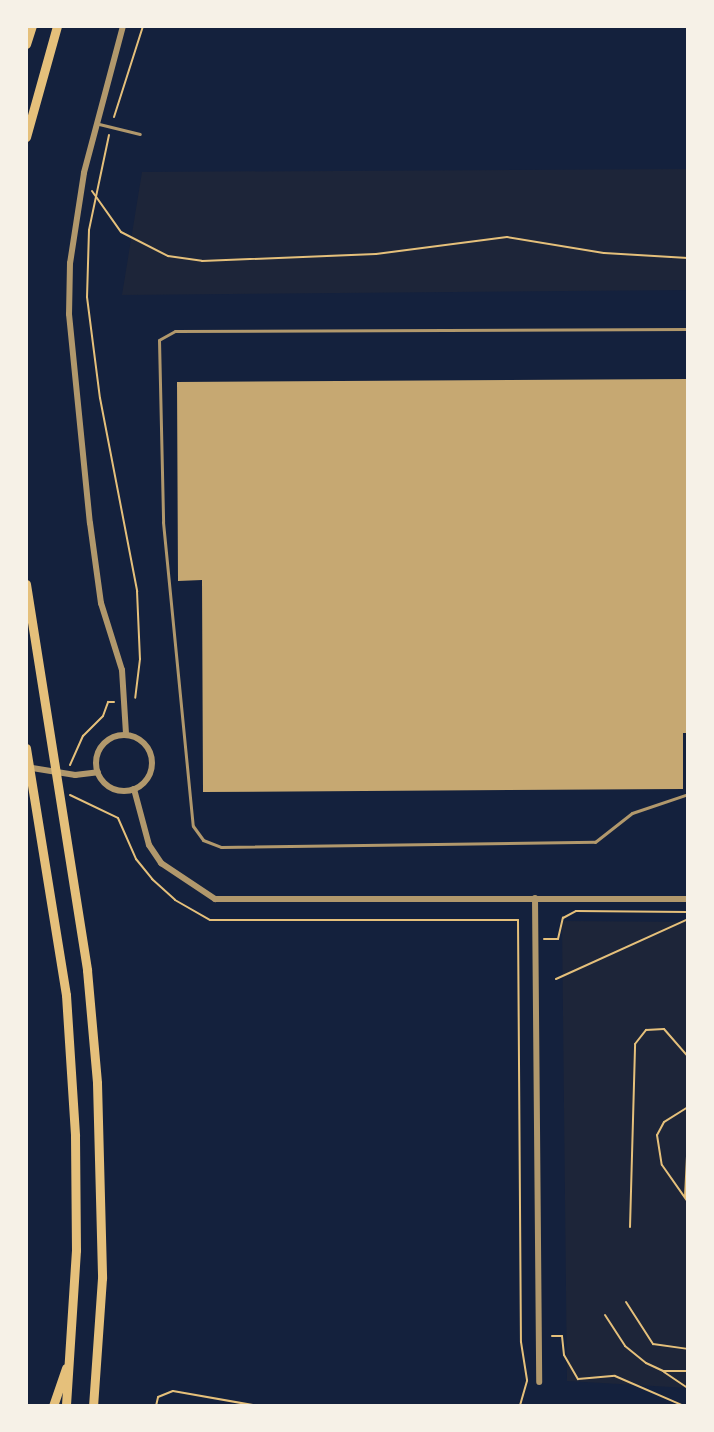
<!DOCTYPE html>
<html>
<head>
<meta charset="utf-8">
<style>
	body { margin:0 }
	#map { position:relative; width:714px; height:1432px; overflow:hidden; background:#14213d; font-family:Helvetica,sans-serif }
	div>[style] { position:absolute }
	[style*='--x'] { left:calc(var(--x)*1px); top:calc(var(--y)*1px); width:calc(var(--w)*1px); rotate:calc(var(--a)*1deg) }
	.green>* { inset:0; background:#1d2539 }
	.building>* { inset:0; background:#c6a872 }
	.path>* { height:2px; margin:-1px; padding:0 1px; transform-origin:1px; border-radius:1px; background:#e5c07b }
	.service>* { height:3px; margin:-1.5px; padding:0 1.5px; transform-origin:1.5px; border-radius:1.5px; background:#b1986c }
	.minor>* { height:6px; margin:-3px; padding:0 3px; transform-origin:3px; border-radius:3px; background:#b1986c }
	.minor>.ring { margin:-3px; padding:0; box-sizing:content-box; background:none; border:6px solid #b1986c; border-radius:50% }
	.trunk>* { height:9px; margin:-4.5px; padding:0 4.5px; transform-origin:4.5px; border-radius:4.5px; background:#e5c07b }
	span { translate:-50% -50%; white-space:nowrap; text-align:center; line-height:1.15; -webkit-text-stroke:7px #f6f1e7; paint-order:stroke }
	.frame { position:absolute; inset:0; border:28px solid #f6f1e7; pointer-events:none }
</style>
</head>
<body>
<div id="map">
	<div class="green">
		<i style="clip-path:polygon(688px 169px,688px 290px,122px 295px,142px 172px)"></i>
		<i style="clip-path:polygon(562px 921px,688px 922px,688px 1388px,567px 1381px)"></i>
	</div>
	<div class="building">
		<i style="clip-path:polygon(688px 379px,688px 733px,683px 733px,683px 789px,203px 792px,202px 580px,178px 581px,177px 382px)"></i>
	</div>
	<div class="path">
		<i style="--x:114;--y:117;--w:96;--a:-72.3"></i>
		<i style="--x:109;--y:135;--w:97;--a:101.9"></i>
		<i style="--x:89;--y:230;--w:67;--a:91.7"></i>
		<i style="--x:87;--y:297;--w:102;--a:82.7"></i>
		<i style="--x:100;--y:398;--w:197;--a:79.1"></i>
		<i style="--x:137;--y:591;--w:68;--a:87.5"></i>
		<i style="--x:140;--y:659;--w:39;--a:97"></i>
		<i style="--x:92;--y:191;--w:50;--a:54.7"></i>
		<i style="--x:121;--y:232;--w:53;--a:27.1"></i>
		<i style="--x:168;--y:256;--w:34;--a:8"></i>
		<i style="--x:202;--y:261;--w:174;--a:-2.3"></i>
		<i style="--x:376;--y:254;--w:132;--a:-7.4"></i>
		<i style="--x:507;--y:237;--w:98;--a:9.4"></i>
		<i style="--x:604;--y:253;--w:84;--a:3.4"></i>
		<i style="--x:70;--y:765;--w:32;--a:-66"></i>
		<i style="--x:83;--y:736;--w:28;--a:-45"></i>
		<i style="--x:103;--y:716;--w:15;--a:-70"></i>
		<i style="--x:108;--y:702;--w:6;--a:0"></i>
		<i style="--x:70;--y:795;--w:53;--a:25.6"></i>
		<i style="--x:118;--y:818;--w:45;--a:66.3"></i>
		<i style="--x:136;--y:859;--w:26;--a:51"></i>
		<i style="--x:152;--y:879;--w:31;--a:42"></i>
		<i style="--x:175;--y:900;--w:40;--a:29.7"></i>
		<i style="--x:210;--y:920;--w:308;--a:0"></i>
		<i style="--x:518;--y:920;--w:422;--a:89.6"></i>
		<i style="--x:521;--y:1342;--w:39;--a:81"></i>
		<i style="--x:527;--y:1381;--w:26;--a:106"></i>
		<i style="--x:544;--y:939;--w:14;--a:0"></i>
		<i style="--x:558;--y:939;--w:22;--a:-77"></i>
		<i style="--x:563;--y:918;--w:15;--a:-28"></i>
		<i style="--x:576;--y:911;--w:112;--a:0.5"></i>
		<i style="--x:556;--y:979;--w:145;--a:-24.4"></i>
		<i style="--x:688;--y:1107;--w:28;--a:148"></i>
		<i style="--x:664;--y:1122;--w:15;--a:118"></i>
		<i style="--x:657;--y:1135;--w:30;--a:81"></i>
		<i style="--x:662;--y:1165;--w:45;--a:54.9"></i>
		<i style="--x:685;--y:1197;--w:61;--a:-87.2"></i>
		<i style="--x:630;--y:1227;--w:183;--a:-88.4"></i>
		<i style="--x:635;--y:1044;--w:18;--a:-52"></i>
		<i style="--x:646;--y:1030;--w:18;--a:-3"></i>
		<i style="--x:664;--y:1029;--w:37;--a:49"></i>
		<i style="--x:626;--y:1302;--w:50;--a:57.3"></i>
		<i style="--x:653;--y:1344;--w:35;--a:8"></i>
		<i style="--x:605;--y:1315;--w:37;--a:57"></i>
		<i style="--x:625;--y:1346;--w:27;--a:39"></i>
		<i style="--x:646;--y:1363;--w:19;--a:25"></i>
		<i style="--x:663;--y:1371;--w:25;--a:0"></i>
		<i style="--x:552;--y:1336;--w:10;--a:0"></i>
		<i style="--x:562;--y:1336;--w:19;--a:84"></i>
		<i style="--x:564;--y:1355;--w:28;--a:60"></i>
		<i style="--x:578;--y:1379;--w:37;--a:-5"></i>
		<i style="--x:615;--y:1376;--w:75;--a:23.5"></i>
		<i style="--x:664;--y:1372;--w:29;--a:34"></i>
		<i style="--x:156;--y:1406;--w:9;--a:-77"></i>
		<i style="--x:158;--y:1397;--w:16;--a:-22"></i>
		<i style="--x:173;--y:1391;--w:86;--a:10"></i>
	</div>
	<div class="service">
		<i style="--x:99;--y:124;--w:42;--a:13.7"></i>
		<i style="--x:688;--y:329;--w:513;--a:179.78"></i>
		<i style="--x:175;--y:331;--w:18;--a:151"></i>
		<i style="--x:159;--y:340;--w:182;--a:88.7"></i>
		<i style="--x:163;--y:522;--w:305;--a:84.4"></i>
		<i style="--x:193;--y:826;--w:17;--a:54"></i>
		<i style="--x:203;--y:840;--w:19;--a:21"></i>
		<i style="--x:221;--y:847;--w:374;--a:-0.8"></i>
		<i style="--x:595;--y:842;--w:47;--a:-38.1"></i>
		<i style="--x:632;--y:813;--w:59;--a:-18.7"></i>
	</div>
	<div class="minor">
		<i style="--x:123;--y:26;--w:152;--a:104.9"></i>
		<i style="--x:84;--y:173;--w:91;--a:98.8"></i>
		<i style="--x:70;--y:263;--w:51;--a:91.1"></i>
		<i style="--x:69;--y:314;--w:210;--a:84.3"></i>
		<i style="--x:90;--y:523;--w:81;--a:82.2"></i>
		<i style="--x:101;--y:603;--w:70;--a:72.6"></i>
		<i style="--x:122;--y:670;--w:64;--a:86.4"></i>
		<i class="ring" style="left:96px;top:735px;width:50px;height:50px"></i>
		<i style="--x:26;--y:767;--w:50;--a:9.3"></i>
		<i style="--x:75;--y:775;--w:23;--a:-7"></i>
		<i style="--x:134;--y:789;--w:58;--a:75"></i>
		<i style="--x:149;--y:845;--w:22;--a:56"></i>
		<i style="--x:161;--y:863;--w:65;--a:33.7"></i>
		<i style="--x:215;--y:899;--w:473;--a:0"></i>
		<i style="--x:535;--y:898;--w:484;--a:89.5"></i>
	</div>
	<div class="trunk">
		<i style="--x:26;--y:44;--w:19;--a:-72"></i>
		<i style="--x:26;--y:137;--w:115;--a:-74.4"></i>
		<i style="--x:26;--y:584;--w:391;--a:81"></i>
		<i style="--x:87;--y:970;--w:113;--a:84.9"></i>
		<i style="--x:97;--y:1083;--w:195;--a:88.5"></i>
		<i style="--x:102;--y:1278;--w:128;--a:94"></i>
		<i style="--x:26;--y:748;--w:250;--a:80.8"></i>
		<i style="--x:66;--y:995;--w:141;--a:86.3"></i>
		<i style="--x:75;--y:1136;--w:114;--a:89.5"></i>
		<i style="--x:76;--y:1250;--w:156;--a:93.7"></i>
		<i style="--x:53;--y:1406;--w:40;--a:-71.1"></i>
	</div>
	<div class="frame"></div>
</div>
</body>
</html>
